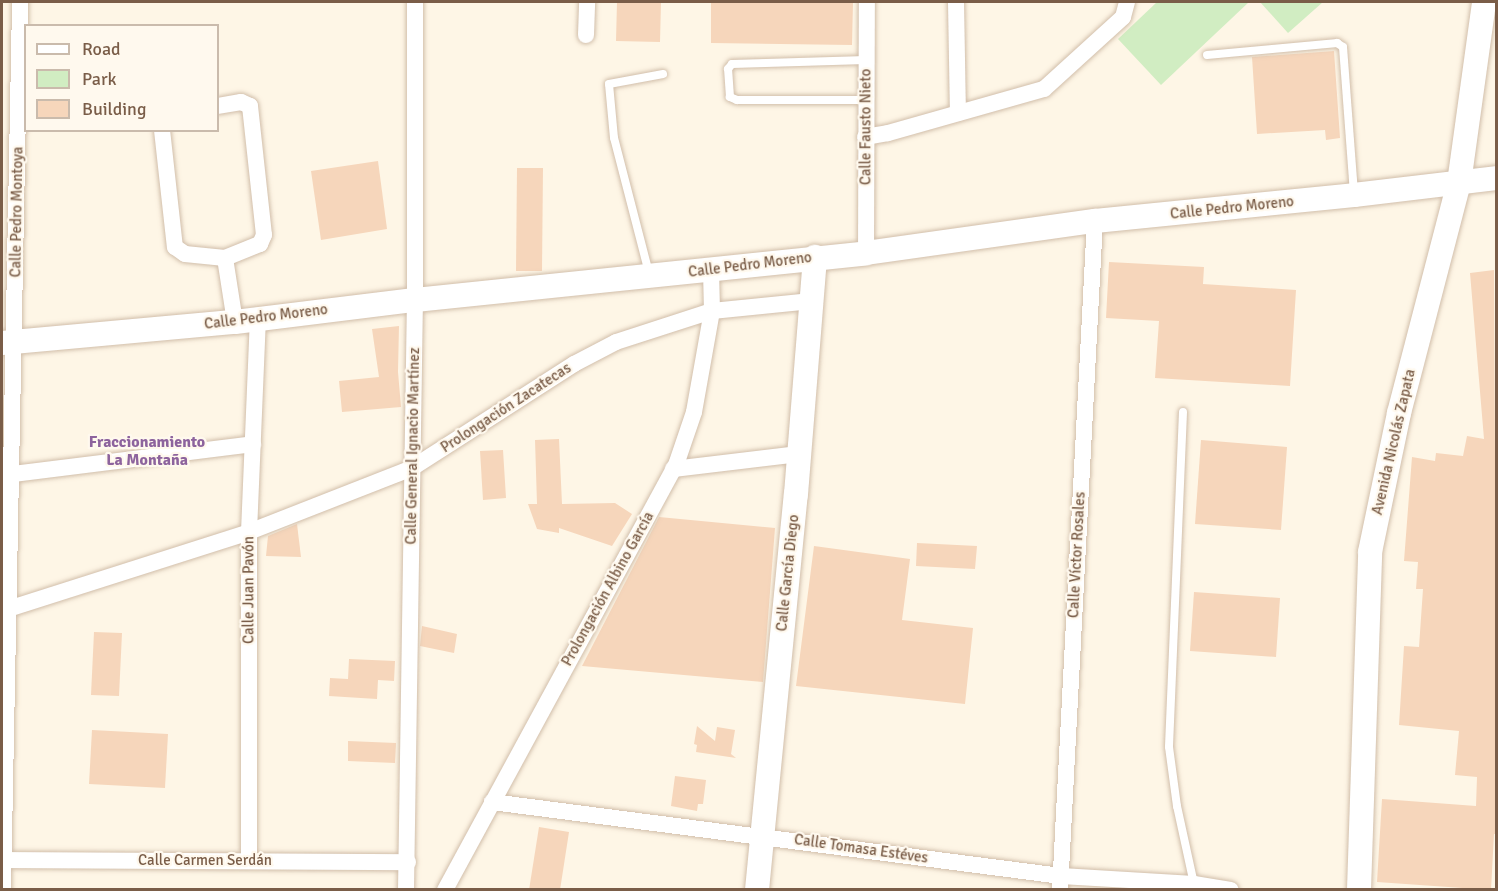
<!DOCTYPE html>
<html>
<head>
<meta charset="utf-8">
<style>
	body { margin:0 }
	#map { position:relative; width:1498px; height:891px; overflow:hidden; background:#fef6e6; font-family:Signika,sans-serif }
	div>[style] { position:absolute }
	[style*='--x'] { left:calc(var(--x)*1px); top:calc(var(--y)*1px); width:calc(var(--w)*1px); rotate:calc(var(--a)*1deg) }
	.green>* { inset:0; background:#d1edc2 }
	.building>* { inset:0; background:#f6d6bb }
	.roads { filter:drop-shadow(0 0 2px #d1beaa) drop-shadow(0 0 2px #d1beaa) }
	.lane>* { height:8px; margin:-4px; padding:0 4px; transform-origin:4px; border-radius:4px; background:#fff }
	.street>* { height:16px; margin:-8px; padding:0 8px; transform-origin:8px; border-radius:8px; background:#fff }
	.secondary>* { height:24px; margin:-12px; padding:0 12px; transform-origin:12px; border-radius:12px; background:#fff }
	span { translate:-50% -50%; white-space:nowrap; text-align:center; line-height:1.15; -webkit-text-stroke:4.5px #fff9ee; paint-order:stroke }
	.street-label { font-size:15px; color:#7a5d48 }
	.neighbourhood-label { font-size:16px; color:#8d639d; font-weight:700 }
	.frame { position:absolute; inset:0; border:3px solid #7a5d48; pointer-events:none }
	.legend { position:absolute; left:24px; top:24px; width:195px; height:108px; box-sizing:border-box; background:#fff9ee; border:2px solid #cabbac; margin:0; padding:8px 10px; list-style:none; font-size:18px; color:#7a5d48 }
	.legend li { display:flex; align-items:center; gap:12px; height:30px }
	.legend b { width:30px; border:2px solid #cabbac }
</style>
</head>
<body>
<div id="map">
	<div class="green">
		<i style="clip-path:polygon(1157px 2px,1249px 2px,1161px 85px,1118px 39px)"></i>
		<i style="clip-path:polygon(1260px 2px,1323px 2px,1288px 33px)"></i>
	</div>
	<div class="building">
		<i style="clip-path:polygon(617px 2px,661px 2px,660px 42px,616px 41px)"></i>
		<i style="clip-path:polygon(711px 2px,853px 2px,852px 45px,711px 43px)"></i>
		<i style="clip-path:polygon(1334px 51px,1340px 138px,1326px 140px,1325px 130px,1257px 134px,1252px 57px)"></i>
		<i style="clip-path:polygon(378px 161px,387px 229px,321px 240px,311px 171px)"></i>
		<i style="clip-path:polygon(517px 168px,543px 168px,542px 271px,516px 271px)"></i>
		<i style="clip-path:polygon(1109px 262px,1204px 267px,1203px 284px,1296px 290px,1290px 386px,1155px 378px,1159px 321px,1106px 318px)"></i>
		<i style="clip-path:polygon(1494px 270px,1497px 834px,1494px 834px,1491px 890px,1377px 882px,1382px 799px,1476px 806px,1477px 777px,1455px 775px,1459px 731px,1399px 725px,1404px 646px,1419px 647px,1423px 589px,1416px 589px,1418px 562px,1404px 561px,1412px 457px,1435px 461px,1436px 453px,1463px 456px,1467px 436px,1484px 439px,1470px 273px)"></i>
		<i style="clip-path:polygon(399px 326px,398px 372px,401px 407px,342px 412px,339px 381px,379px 377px,372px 329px)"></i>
		<i style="clip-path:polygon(559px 439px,562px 504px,615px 503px,632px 514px,612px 546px,559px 528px,559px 533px,537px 529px,528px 504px,537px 504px,535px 440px)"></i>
		<i style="clip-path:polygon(1201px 440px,1287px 447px,1281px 530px,1195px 524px)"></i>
		<i style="clip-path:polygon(503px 450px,506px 498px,483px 500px,480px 451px)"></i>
		<i style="clip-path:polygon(659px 517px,775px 528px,763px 682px,582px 666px)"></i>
		<i style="clip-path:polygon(297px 524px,301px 557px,266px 556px,268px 536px)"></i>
		<i style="clip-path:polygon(917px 543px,977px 546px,975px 569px,916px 566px)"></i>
		<i style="clip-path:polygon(814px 546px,910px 559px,902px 620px,973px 628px,965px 704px,796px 686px)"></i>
		<i style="clip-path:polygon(1194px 592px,1280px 598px,1276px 657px,1190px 651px)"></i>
		<i style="clip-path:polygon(422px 626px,457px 634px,454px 653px,420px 646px)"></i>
		<i style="clip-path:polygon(94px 632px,122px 633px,119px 696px,91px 695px)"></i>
		<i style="clip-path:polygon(349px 659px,395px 661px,394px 681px,378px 680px,377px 699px,329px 696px,330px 678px,348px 679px)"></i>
		<i style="clip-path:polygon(697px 726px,715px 741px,717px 727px,735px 730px,731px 754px,736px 758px,696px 752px,697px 745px,694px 744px)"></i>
		<i style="clip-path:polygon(92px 730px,168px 734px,165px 788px,89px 784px)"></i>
		<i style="clip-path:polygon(348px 741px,396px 743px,395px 763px,348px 761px)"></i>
		<i style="clip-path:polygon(675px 776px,706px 780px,703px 804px,698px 804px,697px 811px,671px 806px)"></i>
		<i style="clip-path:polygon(539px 827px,569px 832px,560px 890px,529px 890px)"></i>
	</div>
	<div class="roads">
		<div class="lane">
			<i style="--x:1207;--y:55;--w:131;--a:-5.3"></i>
			<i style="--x:1337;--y:43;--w:7;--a:34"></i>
			<i style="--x:1343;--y:47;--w:145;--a:85.7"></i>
			<i style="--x:866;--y:100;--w:129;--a:180"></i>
			<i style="--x:737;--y:100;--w:8;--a:-157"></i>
			<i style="--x:730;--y:97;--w:28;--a:-94"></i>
			<i style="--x:728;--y:69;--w:6;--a:-51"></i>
			<i style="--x:732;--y:64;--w:134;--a:-1.7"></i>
			<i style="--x:649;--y:273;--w:139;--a:-104.5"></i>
			<i style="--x:614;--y:138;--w:54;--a:-95.3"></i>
			<i style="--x:609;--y:84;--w:55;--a:-10.5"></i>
			<i style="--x:1183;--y:412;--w:335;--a:92.4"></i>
			<i style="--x:1169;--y:747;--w:60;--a:82.3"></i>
			<i style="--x:1177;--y:806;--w:80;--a:77.7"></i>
		</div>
		<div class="street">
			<i style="--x:956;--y:2;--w:111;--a:89"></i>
			<i style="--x:586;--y:35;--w:33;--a:-88"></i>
			<i style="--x:162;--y:130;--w:118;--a:83.7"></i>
			<i style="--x:175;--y:247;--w:12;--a:35"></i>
			<i style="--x:185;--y:254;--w:40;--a:5.7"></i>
			<i style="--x:225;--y:258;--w:38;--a:-22"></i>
			<i style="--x:260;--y:244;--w:10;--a:-66"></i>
			<i style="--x:264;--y:235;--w:130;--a:-96.2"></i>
			<i style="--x:250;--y:106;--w:10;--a:-156"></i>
			<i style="--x:241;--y:102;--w:23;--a:170"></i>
			<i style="--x:865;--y:137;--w:23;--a:-10"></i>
			<i style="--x:888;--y:133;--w:162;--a:-15.8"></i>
			<i style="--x:1044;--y:89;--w:107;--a:-42.3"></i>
			<i style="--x:1123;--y:17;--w:16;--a:-75"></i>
			<i style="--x:866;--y:253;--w:251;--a:-89.8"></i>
			<i style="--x:225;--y:258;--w:65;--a:81.1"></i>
			<i style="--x:673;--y:469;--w:127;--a:-6.8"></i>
			<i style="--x:13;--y:474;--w:242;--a:-7.1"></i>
			<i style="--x:2;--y:611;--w:259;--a:-17.7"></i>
			<i style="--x:249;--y:532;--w:175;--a:-21.4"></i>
			<i style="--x:412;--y:468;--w:193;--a:-32.7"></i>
			<i style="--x:574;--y:364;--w:47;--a:-27.6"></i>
			<i style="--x:616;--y:342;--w:101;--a:-17.9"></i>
			<i style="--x:712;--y:311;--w:100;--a:-5.7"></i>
			<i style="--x:492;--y:802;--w:574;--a:7.41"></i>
			<i style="--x:1061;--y:876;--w:133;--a:3.4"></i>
			<i style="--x:1194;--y:884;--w:37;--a:9"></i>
			<i style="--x:3;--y:860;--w:405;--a:0.3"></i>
			<i style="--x:249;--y:861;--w:329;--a:-90"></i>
			<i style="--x:249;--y:532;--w:214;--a:-87.6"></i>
			<i style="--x:3;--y:890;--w:888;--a:-88.9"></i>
			<i style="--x:406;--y:890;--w:590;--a:-89.13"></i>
			<i style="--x:415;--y:300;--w:298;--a:-90"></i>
			<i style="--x:445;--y:890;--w:487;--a:-61.5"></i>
			<i style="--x:677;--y:462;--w:53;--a:-71.2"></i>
			<i style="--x:694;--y:412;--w:103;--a:-79.9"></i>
			<i style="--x:712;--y:311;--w:42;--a:-91.4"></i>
			<i style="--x:1060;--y:890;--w:670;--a:-87.01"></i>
		</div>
		<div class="secondary">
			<i style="--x:2;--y:343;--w:234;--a:-5.2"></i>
			<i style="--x:235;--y:322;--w:181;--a:-7"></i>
			<i style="--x:415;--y:300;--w:453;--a:-5.9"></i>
			<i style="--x:866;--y:253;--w:231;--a:-8"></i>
			<i style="--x:1095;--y:221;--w:260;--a:-5.7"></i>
			<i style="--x:1354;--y:195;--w:143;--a:-6.8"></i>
			<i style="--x:757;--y:890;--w:398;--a:-84.4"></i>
			<i style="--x:796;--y:494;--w:238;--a:-85.4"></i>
			<i style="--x:1359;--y:890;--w:338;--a:-88.1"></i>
			<i style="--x:1370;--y:552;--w:142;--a:-78.2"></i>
			<i style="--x:1399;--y:413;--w:238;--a:-75.4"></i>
			<i style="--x:1459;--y:183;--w:183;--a:-82.1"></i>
		</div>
	</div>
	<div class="street-label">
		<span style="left:866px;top:127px;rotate:-90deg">Calle Fausto Nieto</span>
		<span style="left:1232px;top:208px;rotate:-6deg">Calle Pedro Moreno</span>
		<span style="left:17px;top:212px;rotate:-89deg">Calle Pedro Montoya</span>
		<span style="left:750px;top:265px;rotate:-7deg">Calle Pedro Moreno</span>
		<span style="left:266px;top:317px;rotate:-7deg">Calle Pedro Moreno</span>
		<span style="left:506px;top:408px;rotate:-33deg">Prolongación Zacatecas</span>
		<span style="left:1394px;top:442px;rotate:-77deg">Avenida Nicolás Zapata</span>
		<span style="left:413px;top:446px;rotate:-89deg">Calle General Ignacio Martínez</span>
		<span style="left:1077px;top:555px;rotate:-87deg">Calle Víctor Rosales</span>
		<span style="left:788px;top:573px;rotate:-84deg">Calle García Diego</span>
		<span style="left:608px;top:589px;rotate:-61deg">Prolongación Albino García</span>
		<span style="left:249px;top:590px;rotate:-90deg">Calle Juan Pavón</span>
		<span style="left:861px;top:849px;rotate:8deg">Calle Tomasa Estéves</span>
		<span style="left:205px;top:861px">Calle Carmen Serdán</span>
	</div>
	<div class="neighbourhood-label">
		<span style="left:147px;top:451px">Fraccionamiento<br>La Montaña</span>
	</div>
	<div class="frame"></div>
	<ul class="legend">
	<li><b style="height:8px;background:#fff"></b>Road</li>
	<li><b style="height:16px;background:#d1edc2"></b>Park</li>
	<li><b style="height:16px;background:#f6d6bb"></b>Building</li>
	</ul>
</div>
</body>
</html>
